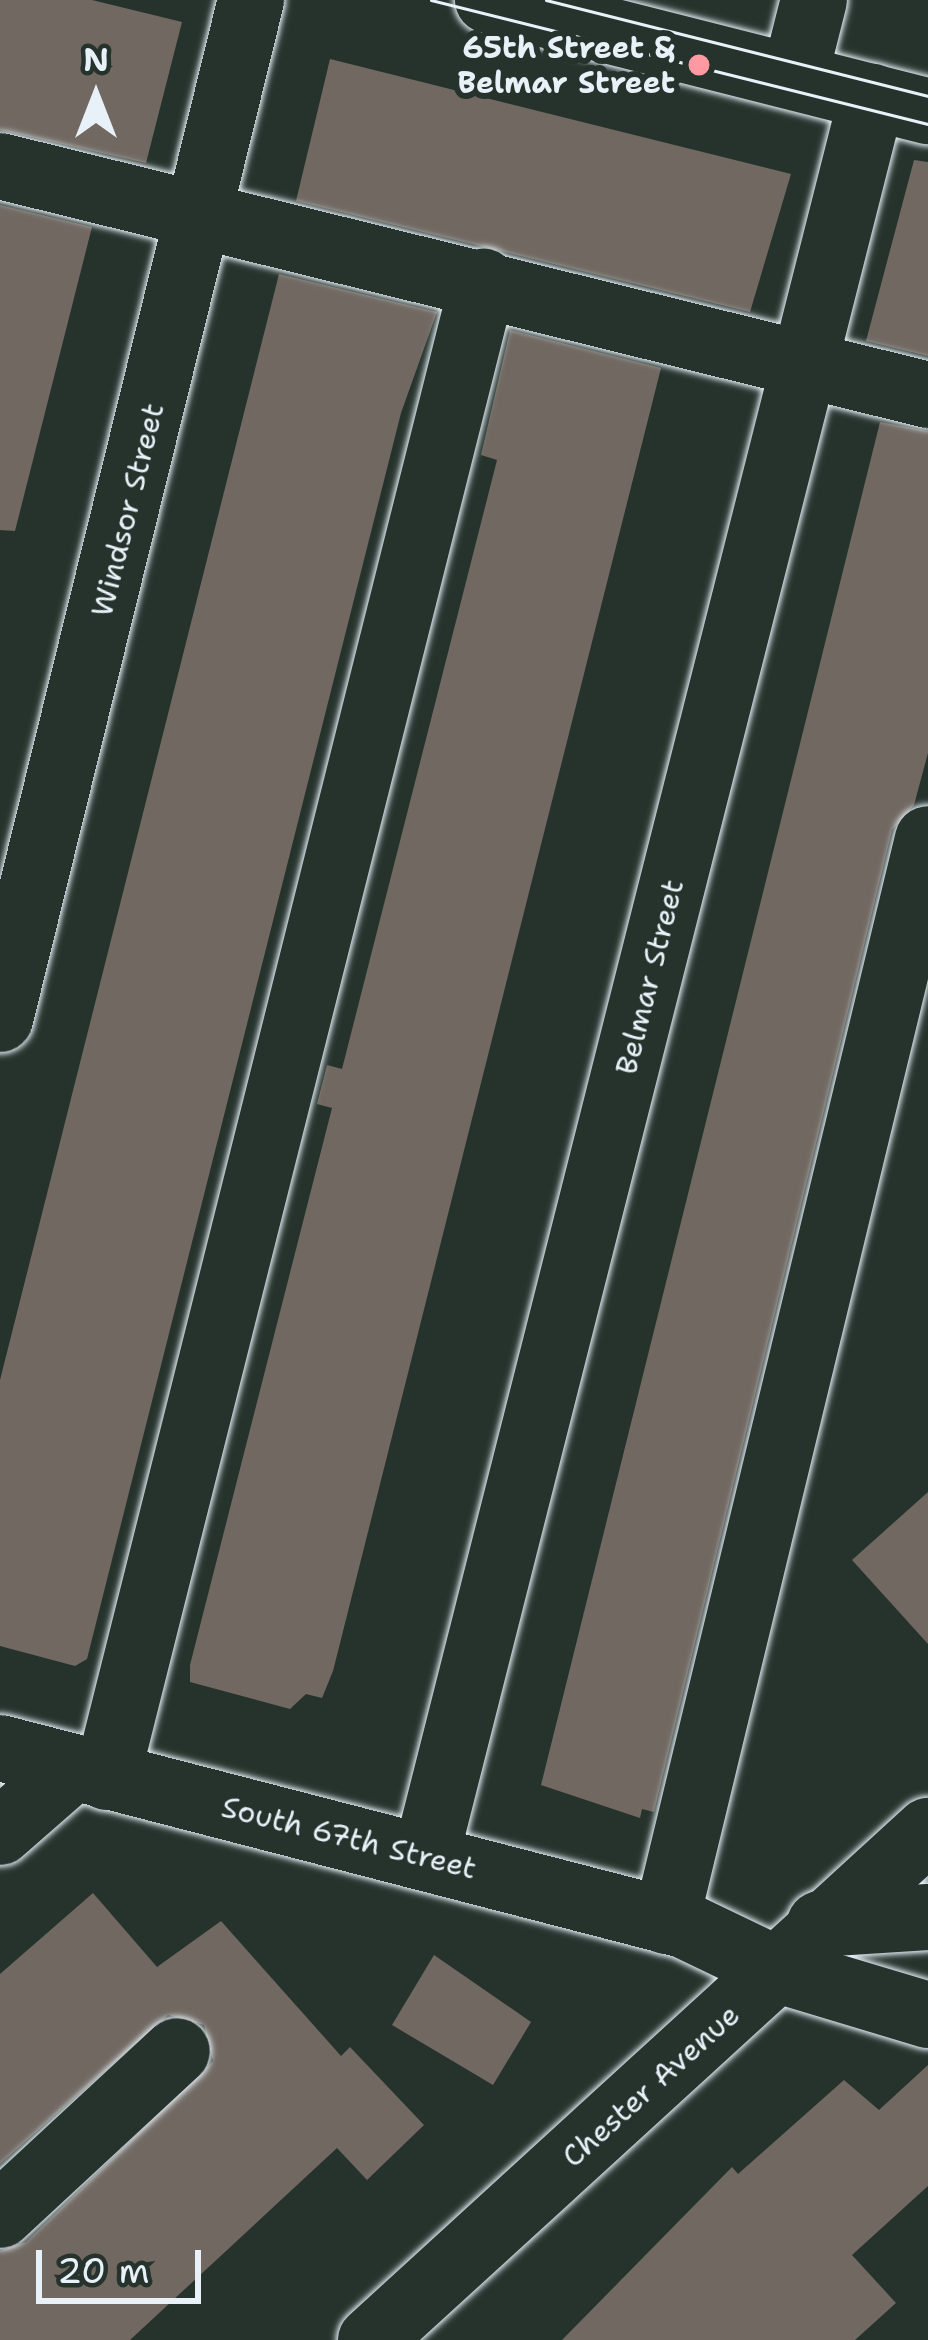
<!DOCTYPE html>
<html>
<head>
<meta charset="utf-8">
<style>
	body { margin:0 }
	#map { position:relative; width:928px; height:2340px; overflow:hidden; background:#26332d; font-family:"Shantell Sans",sans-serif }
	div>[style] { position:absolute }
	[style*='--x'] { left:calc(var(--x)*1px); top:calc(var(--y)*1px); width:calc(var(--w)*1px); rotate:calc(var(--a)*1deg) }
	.building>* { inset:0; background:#706861 }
	.roads { filter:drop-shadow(0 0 3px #e8f1f8) drop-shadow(0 0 3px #e8f1f8) }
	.minor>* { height:66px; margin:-33px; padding:0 33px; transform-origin:33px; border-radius:33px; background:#26332d }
	.tram>* { height:3px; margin:-1.5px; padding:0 1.5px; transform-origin:1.5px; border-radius:1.5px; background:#e8f1f8 }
	.dots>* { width:33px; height:33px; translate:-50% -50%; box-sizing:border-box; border:6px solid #26332d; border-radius:50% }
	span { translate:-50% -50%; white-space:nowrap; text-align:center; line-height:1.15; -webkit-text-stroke:12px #26332d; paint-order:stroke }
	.poi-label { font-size:30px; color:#e8f1f8; font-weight:700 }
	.right { translate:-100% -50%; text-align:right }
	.street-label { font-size:30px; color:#e8f1f8 }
	.north { position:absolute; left:36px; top:36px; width:120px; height:120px; -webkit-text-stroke:9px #26332d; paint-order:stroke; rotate:0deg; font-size:33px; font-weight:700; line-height:48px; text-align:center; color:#e8f1f8 }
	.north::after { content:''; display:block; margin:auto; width:42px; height:54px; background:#e8f1f8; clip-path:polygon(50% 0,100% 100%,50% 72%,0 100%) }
	.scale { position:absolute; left:36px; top:2250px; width:165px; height:54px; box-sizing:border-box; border:6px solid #e8f1f8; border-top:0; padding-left:15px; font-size:36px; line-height:42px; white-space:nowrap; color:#e8f1f8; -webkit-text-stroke:9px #26332d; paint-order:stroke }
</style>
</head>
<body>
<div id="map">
	<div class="building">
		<i style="clip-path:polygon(0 0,92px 0,182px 22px,146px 163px,0 130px)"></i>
		<i style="clip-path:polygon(330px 59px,791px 174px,750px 312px,296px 201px)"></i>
		<i style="clip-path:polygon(914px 160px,928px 162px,928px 356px,866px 341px)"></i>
		<i style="clip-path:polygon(0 205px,92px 227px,15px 531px,0 530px)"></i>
		<i style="clip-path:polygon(279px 274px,437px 312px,401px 413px,87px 1659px,75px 1666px,0 1646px,0 1380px)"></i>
		<i style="clip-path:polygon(510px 330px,661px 368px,333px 1671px,322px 1698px,306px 1694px,290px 1709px,190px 1682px,190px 1665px,332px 1108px,317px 1104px,327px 1065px,342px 1069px,497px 460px,481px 455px)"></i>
		<i style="clip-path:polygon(880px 422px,928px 431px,928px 753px,914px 805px,892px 830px,654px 1812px,642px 1809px,640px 1818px,541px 1785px)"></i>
		<i style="clip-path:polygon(928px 1492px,928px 1644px,852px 1560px)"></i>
		<i style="clip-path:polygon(93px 1893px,157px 1967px,221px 1921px,341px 2056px,350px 2047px,424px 2125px,367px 2180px,337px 2148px,130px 2340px,0 2340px,0 2251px,26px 2242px,213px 2061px,204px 2025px,168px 2015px,0 2164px,0 1974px)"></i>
		<i style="clip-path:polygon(434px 1955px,531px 2022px,493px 2085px,392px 2025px)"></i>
		<i style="clip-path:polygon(928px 2065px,928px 2186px,852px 2255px,896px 2303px,855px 2340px,562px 2340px,732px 2167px,738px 2174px,844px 2080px,879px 2110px)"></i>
	</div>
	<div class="roads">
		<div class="minor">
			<i style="--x:488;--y:0;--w:454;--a:14.2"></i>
			<i style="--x:795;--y:75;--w:77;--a:-75.8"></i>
			<i style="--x:0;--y:166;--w:956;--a:13.86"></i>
			<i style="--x:0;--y:1019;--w:1049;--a:-76.16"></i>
			<i style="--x:0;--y:1748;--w:707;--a:14.51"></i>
			<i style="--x:684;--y:1925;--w:104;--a:25.6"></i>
			<i style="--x:778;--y:1970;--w:157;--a:16.7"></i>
			<i style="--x:107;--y:1777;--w:1542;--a:-75.88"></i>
			<i style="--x:0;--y:1832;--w:97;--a:-41.2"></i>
			<i style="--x:426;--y:1856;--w:1815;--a:-75.77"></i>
			<i style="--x:666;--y:1921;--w:1113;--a:-76.39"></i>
			<i style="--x:820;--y:1924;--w:108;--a:-3.7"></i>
			<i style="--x:0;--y:2215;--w:241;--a:-42.8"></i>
			<i style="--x:371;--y:2340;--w:755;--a:-42.42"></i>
		</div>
	</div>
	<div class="tram">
		<i style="--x:431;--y:0;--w:512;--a:14.01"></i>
		<i style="--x:546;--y:0;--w:394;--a:14.1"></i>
	</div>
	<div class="dots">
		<i style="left:699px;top:65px;background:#ff9aa2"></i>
	</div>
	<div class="poi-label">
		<span class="right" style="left:675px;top:65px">65th Street &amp;<br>Belmar Street</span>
	</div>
	<div class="street-label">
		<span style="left:128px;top:510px;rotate:-76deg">Windsor Street</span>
		<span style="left:650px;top:977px;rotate:-76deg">Belmar Street</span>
		<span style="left:349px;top:1838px;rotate:14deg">South 67th Street</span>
		<span style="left:651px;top:2086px;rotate:-42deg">Chester Avenue</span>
	</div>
	<div class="north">N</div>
	<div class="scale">20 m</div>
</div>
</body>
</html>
